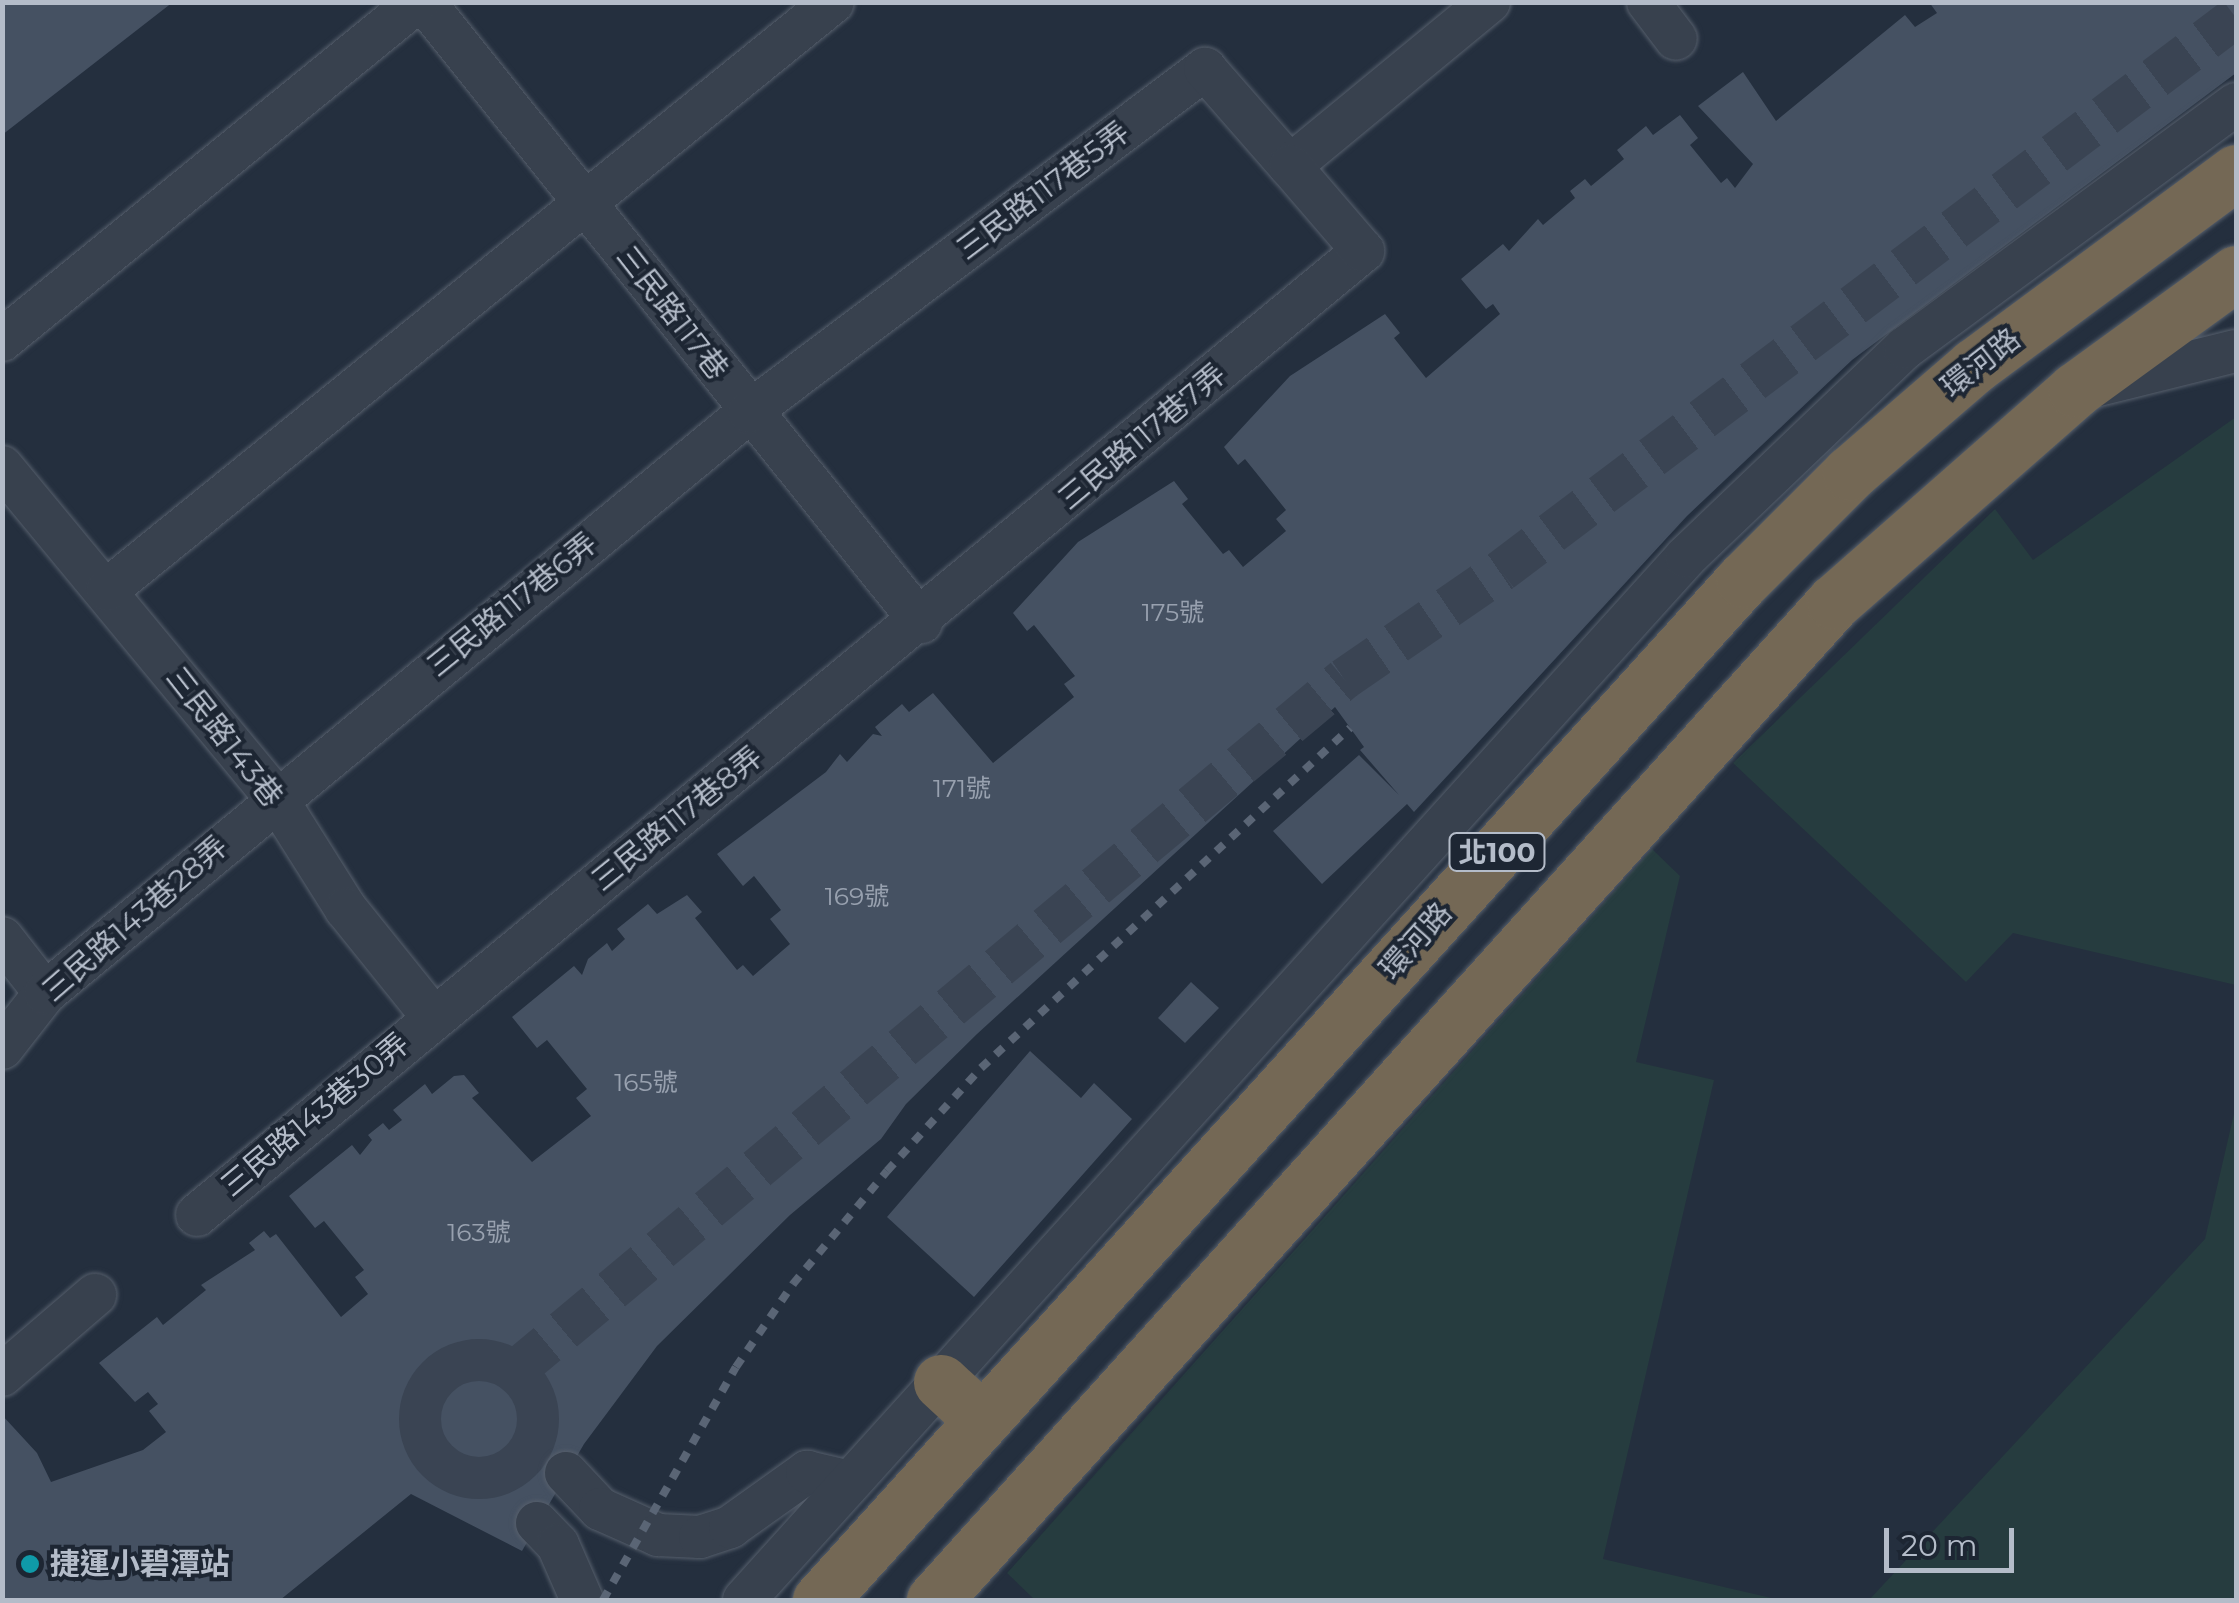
<!DOCTYPE html>
<html>
<head>
<meta charset="utf-8">
<style>
	body { margin:0 }
	#map { position:relative; width:2239px; height:1603px; overflow:hidden; background:#242f3e; font-family:Montserrat,"Noto Sans TC",sans-serif }
	div>[style] { position:absolute }
	[style*='--x'] { left:calc(var(--x)*1px); top:calc(var(--y)*1px); width:calc(var(--w)*1px); rotate:calc(var(--a)*1deg) }
	.green>* { inset:0; background:#263c3f }
	.building>* { inset:0; background:#455162 }
	.minor-tunnel>* { height:42px; margin-top:-21px; transform-origin:0; background:repeating-linear-gradient(90deg,#3a4453 0 42px,transparent 0 63px) }
	.minor-tunnel>.ring { margin:-21px; padding:0; box-sizing:content-box; background:none; border:42px solid #3a4453; border-radius:50% }
	.roads { filter:drop-shadow(0 0 2px #565f6c) drop-shadow(0 0 2px #565f6c) }
	.minor>* { height:42px; margin:-21px; padding:0 21px; transform-origin:21px; border-radius:21px; background:#38414e }
	.highway>* { height:55px; margin:-27.5px; padding:0 27.5px; transform-origin:27.5px; border-radius:27.5px; background:#746855 }
	.rail>* { height:8px; margin-top:-4px; transform-origin:0; background:repeating-linear-gradient(90deg,#5a6575 0 10px,transparent 0 20px) }
	.dots>* { width:28px; height:28px; translate:-50% -50%; box-sizing:border-box; border:5px solid #1d2633; border-radius:50% }
	span { translate:-50% -50%; white-space:nowrap; text-align:center; line-height:1.15; -webkit-text-stroke:8px #1d2633; paint-order:stroke }
	.number-label { font-size:25px; color:#98a1af }
	.number-label span { -webkit-text-stroke-width:0 }
	.shield-label span { padding:2px 8px; background:#1d2633; border:2px solid; border-radius:8px; -webkit-text-stroke-width:0 }
	.shield-label { font-size:28px; color:#b4bcc9; font-weight:700 }
	.street-label { font-size:30px; color:#b4bcc9 }
	.poi-label { font-size:30px; color:#b4bcc9; font-weight:700 }
	.left { translate:0 -50%; text-align:left }
	.frame { position:absolute; inset:0; border:5px solid #b4bcc9; pointer-events:none }
	.scale { position:absolute; left:1884px; top:1528px; width:130px; height:45px; box-sizing:border-box; border:5px solid #b4bcc9; border-top:0; padding-left:12px; font-size:30px; line-height:35px; white-space:nowrap; color:#b4bcc9; -webkit-text-stroke:8px #1d2633; paint-order:stroke }
</style>
</head>
<body>
<div id="map">
	<div class="green">
		<i style="clip-path:polygon(2236px 417px,2236px 985px,2013px 933px,1966px 982px,1733px 763px,1995px 509px,2033px 560px)"></i>
		<i style="clip-path:polygon(1652px 849px,1680px 876px,1636px 1062px,1714px 1080px,1603px 1559px,1780px 1600px,1035px 1600px,1007px 1573px)"></i>
		<i style="clip-path:polygon(2236px 1105px,2236px 1600px,1869px 1600px,2205px 1239px)"></i>
	</div>
	<div class="building">
		<i style="clip-path:polygon(2px 2px,173px 2px,2px 135px)"></i>
		<i style="clip-path:polygon(1929px 2px,2236px 2px,2236px 73px,1852px 360px,1687px 516px,1414px 812px,1407px 804px,1322px 884px,1273px 831px,1359px 755px,1399px 795px,1360px 750px,1364px 747px,1335px 707px,977px 1034px,906px 1104px,881px 1139px,790px 1215px,657px 1346px,584px 1444px,522px 1551px,411px 1494px,280px 1600px,2px 1600px,2px 1415px,37px 1453px,51px 1482px,143px 1450px,166px 1432px,149px 1411px,158px 1404px,148px 1392px,135px 1402px,99px 1363px,157px 1317px,163px 1325px,206px 1290px,201px 1285px,255px 1250px,249px 1243px,264px 1231px,270px 1238px,276px 1234px,341px 1317px,368px 1294px,355px 1277px,364px 1270px,324px 1221px,315px 1228px,289px 1196px,352px 1145px,360px 1155px,372px 1140px,368px 1135px,383px 1123px,389px 1130px,402px 1120px,393px 1110px,425px 1084px,432px 1094px,454px 1076px,464px 1075px,479px 1093px,472px 1098px,532px 1162px,591px 1116px,576px 1098px,587px 1089px,547px 1040px,537px 1048px,512px 1017px,574px 966px,582px 975px,588px 959px,607px 943px,612px 951px,625px 939px,617px 929px,648px 904px,657px 914px,687px 895px,702px 912px,695px 918px,737px 970px,743px 965px,753px 976px,790px 944px,770px 919px,781px 910px,754px 876px,743px 886px,717px 854px,826px 772px,840px 754px,847px 762px,873px 734px,882px 736px,875px 727px,902px 704px,909px 712px,933px 693px,993px 763px,1074px 697px,1064px 684px,1075px 676px,1034px 625px,1027px 631px,1013px 613px,1078px 542px,1174px 481px,1188px 499px,1182px 504px,1223px 554px,1229px 550px,1243px 567px,1286px 531px,1276px 519px,1286px 510px,1245px 459px,1238px 465px,1224px 447px,1290px 376px,1385px 314px,1400px 333px,1394px 338px,1426px 378px,1500px 314px,1493px 304px,1486px 309px,1461px 279px,1503px 244px,1509px 251px,1538px 219px,1543px 225px,1575px 198px,1570px 191px,1585px 179px,1591px 186px,1624px 159px,1617px 150px,1646px 126px,1653px 135px,1680px 115px,1698px 138px,1690px 145px,1721px 183px,1727px 178px,1735px 188px,1753px 164px,1698px 106px,1743px 72px,1776px 121px,1905px 15px,1915px 27px,1937px 13px)"></i>
		<i style="clip-path:polygon(1191px 982px,1219px 1008px,1185px 1043px,1158px 1018px)"></i>
		<i style="clip-path:polygon(1030px 1051px,1081px 1098px,1094px 1083px,1132px 1119px,974px 1297px,887px 1217px)"></i>
	</div>
	<div class="minor-tunnel">
		<i class="ring" style="left:420px;top:1360px;width:76px;height:76px"></i>
		<i style="--x:515;--y:1371;--w:1080;--a:-39.85"></i>
		<i style="--x:1344;--y:679;--w:191;--a:-34.5"></i>
		<i style="--x:1501;--y:571;--w:920;--a:-37.01"></i>
	</div>
	<div class="roads">
		<div class="minor">
			<i style="--x:424;--y:2;--w:795;--a:51.28"></i>
			<i style="--x:1648;--y:2;--w:46;--a:52.9"></i>
			<i style="--x:2;--y:340;--w:535;--a:-39.16"></i>
			<i style="--x:2086;--y:388;--w:154;--a:-13.9"></i>
			<i style="--x:2;--y:467;--w:430;--a:50.4"></i>
			<i style="--x:276;--y:798;--w:131;--a:57.8"></i>
			<i style="--x:346;--y:909;--w:137;--a:51.2"></i>
			<i style="--x:107;--y:590;--w:934;--a:-39"></i>
			<i style="--x:2;--y:938;--w:70;--a:52"></i>
			<i style="--x:2;--y:1048;--w:70;--a:-52"></i>
			<i style="--x:45;--y:993;--w:913;--a:-39.53"></i>
			<i style="--x:749;--y:412;--w:571;--a:-36.95"></i>
			<i style="--x:1205;--y:69;--w:129;--a:48.8"></i>
			<i style="--x:1290;--y:166;--w:258;--a:-39.5"></i>
			<i style="--x:197;--y:1215;--w:1513;--a:-39.58"></i>
			<i style="--x:1363;--y:251;--w:112;--a:-130.7"></i>
			<i style="--x:2;--y:1375;--w:123;--a:-40.7"></i>
			<i style="--x:566;--y:1473;--w:50;--a:46.6"></i>
			<i style="--x:600;--y:1509;--w:64;--a:24.1"></i>
			<i style="--x:658;--y:1535;--w:42;--a:2.7"></i>
			<i style="--x:700;--y:1537;--w:32;--a:-18"></i>
			<i style="--x:730;--y:1527;--w:95;--a:-35.5"></i>
			<i style="--x:807;--y:1472;--w:44;--a:13.1"></i>
			<i style="--x:537;--y:1523;--w:30;--a:46"></i>
			<i style="--x:558;--y:1545;--w:60;--a:66.4"></i>
			<i style="--x:744;--y:1600;--w:1405;--a:-47.91"></i>
			<i style="--x:1686;--y:557;--w:303;--a:-43.7"></i>
			<i style="--x:1905;--y:348;--w:411;--a:-36.4"></i>
		</div>
		<div class="highway">
			<i style="--x:941;--y:1382;--w:56;--a:42.8"></i>
			<i style="--x:820;--y:1600;--w:1376;--a:-47.86"></i>
			<i style="--x:1743;--y:580;--w:151;--a:-45"></i>
			<i style="--x:1850;--y:473;--w:164;--a:-40.8"></i>
			<i style="--x:1974;--y:366;--w:326;--a:-36.5"></i>
			<i style="--x:934;--y:1600;--w:1344;--a:-47.96"></i>
			<i style="--x:1834;--y:602;--w:321;--a:-41.3"></i>
			<i style="--x:2075;--y:390;--w:199;--a:-36"></i>
		</div>
	</div>
	<div class="rail">
		<i style="--x:603;--y:1600;--w:268;--a:-60.3"></i>
		<i style="--x:736;--y:1367;--w:101;--a:-55.5"></i>
		<i style="--x:793;--y:1284;--w:147;--a:-50.2"></i>
		<i style="--x:887;--y:1171;--w:139;--a:-47.6"></i>
		<i style="--x:981;--y:1068;--w:502;--a:-42.66"></i>
	</div>
	<div class="dots">
		<i style="left:30px;top:1564px;background:#0f9aa8"></i>
	</div>
	<div class="number-label">
		<span style="left:1173px;top:612px">175號</span>
		<span style="left:962px;top:788px">171號</span>
		<span style="left:857px;top:896px">169號</span>
		<span style="left:646px;top:1082px">165號</span>
		<span style="left:479px;top:1232px">163號</span>
	</div>
	<div class="shield-label">
		<span style="left:1497px;top:852px">北100</span>
	</div>
	<div class="street-label">
		<span style="left:1043px;top:191px;rotate:-37deg">三民路117巷5弄</span>
		<span style="left:672px;top:313px;rotate:52deg">三民路117巷</span>
		<span style="left:1981px;top:363px;rotate:-38deg">環河路</span>
		<span style="left:1142px;top:437px;rotate:-40deg">三民路117巷7弄</span>
		<span style="left:512px;top:605px;rotate:-39deg">三民路117巷6弄</span>
		<span style="left:224px;top:737px;rotate:52deg">三民路143巷</span>
		<span style="left:677px;top:819px;rotate:-39deg">三民路117巷8弄</span>
		<span style="left:135px;top:919px;rotate:-41deg">三民路143巷28弄</span>
		<span style="left:1416px;top:941px;rotate:-48deg">環河路</span>
		<span style="left:315px;top:1115px;rotate:-40deg">三民路143巷30弄</span>
	</div>
	<div class="poi-label">
		<span class="left" style="left:50px;top:1564px">捷運小碧潭站</span>
	</div>
	<div class="frame"></div>
	<div class="scale">20 m</div>
</div>
</body>
</html>
